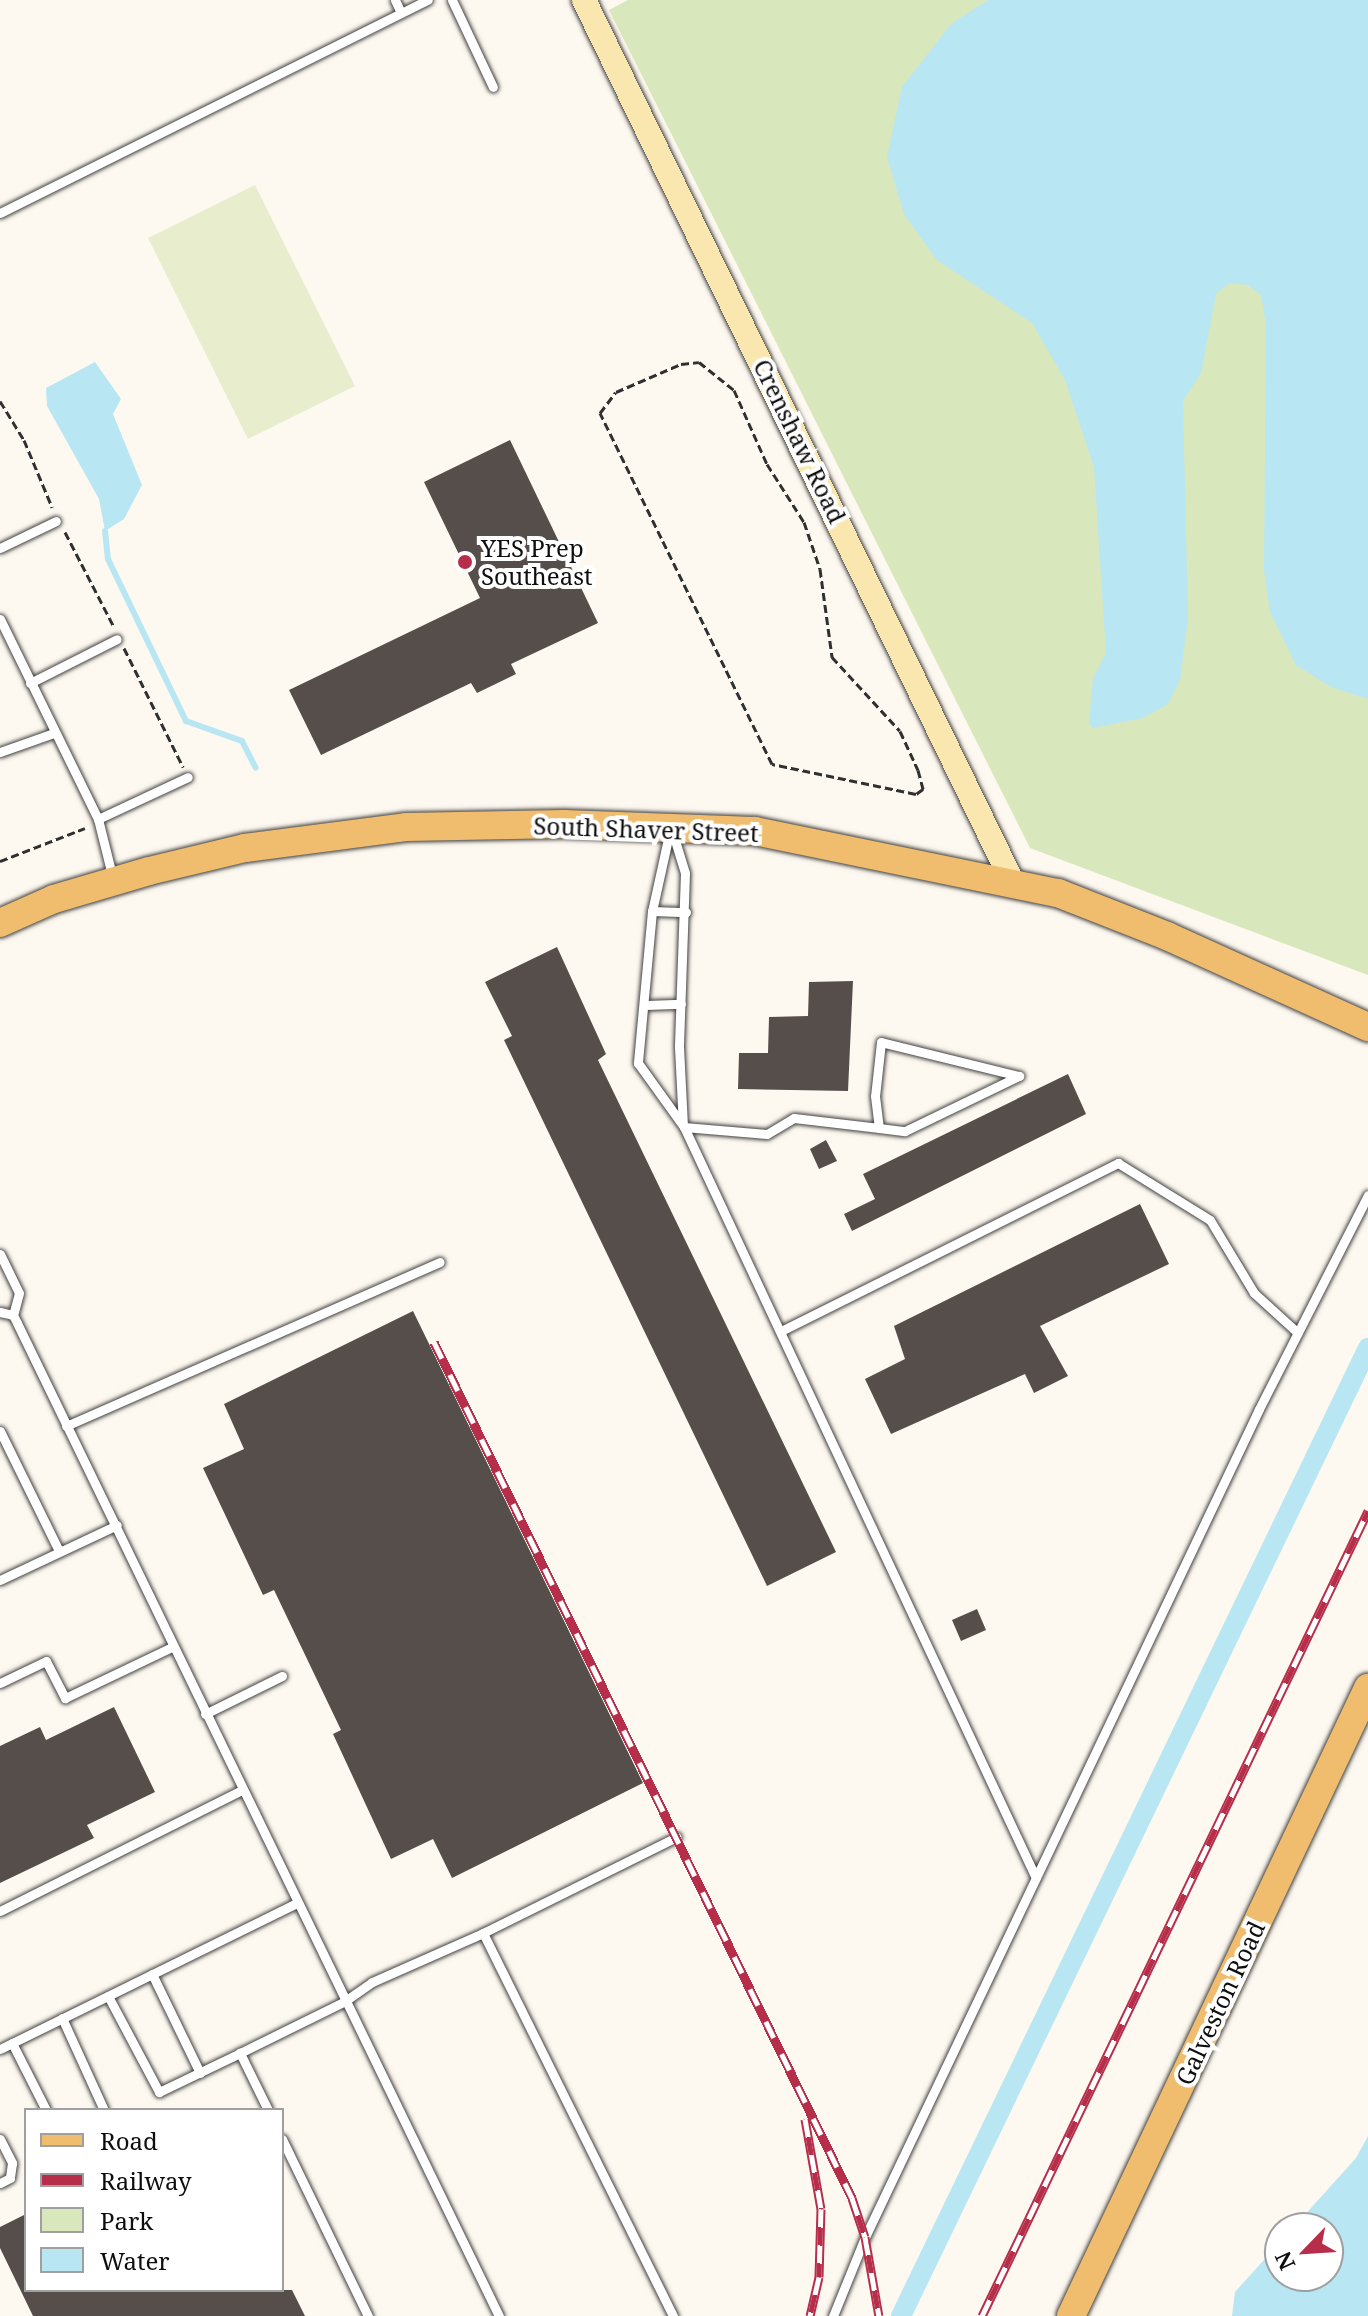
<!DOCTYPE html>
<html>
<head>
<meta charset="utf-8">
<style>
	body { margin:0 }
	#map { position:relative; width:1368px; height:2316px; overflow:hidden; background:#fef9f0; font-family:"Noto Serif",serif }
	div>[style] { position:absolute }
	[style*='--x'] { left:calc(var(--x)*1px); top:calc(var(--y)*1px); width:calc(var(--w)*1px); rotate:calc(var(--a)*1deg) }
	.green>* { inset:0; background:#d9e7bc }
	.pitch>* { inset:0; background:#e8eecd }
	.water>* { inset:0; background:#b8e6f2 }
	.stream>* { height:6px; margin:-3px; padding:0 3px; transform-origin:3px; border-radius:3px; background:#b8e6f2 }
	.canal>* { height:20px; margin:-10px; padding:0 10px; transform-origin:10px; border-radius:10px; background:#b8e6f2 }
	.building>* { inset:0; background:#564e4b }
	.path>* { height:3px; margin-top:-1.5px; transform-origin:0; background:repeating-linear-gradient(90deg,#303030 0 8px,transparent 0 12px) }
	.roads { filter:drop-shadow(0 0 2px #414141) drop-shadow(0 0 2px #414141) }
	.lane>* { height:9px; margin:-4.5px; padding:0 4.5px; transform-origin:4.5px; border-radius:4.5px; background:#fff }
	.secondary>* { height:24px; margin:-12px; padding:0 12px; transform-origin:12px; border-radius:12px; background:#fae6af }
	.primary>* { height:28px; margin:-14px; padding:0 14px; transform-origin:14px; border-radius:14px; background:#f0bc6e }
	.rail>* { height:9px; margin-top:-4.5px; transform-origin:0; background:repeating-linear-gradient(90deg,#fff 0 18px,#b62e4a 0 36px); box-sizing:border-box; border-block:2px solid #b62e4a }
	.dots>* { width:22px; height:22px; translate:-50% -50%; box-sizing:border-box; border:4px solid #fff; border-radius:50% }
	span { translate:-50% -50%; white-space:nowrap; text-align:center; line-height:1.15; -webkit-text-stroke:8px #fff; paint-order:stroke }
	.street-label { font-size:24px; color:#0e0e0e }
	.poi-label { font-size:24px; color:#0e0e0e }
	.left { translate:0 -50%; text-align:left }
	.legend { position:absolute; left:24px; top:2108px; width:260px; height:184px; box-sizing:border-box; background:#fff; border:2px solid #9f9f9f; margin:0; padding:10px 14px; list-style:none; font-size:24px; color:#0e0e0e }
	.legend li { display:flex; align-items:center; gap:16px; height:40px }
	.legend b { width:40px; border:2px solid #9f9f9f }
	.north { position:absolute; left:1264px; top:2212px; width:80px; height:80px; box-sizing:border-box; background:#fff; border:2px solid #9f9f9f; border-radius:50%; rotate:245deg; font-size:22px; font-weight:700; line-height:32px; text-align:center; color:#0e0e0e }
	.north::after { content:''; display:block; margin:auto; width:28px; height:36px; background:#b62e4a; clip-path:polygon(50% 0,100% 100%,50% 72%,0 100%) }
</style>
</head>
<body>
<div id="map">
	<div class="green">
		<i style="clip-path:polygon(628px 0,1368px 0,1368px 975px,1030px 848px,609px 10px)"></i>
	</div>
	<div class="pitch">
		<i style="clip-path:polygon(255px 185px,355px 386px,248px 439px,148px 238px)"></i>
	</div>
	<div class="water">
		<i style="clip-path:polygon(988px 0,1368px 0,1368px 699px,1331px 687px,1296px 665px,1270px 612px,1264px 570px,1266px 324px,1261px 295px,1248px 285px,1229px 283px,1216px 294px,1201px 373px,1183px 401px,1188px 618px,1180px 680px,1168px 704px,1143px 718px,1092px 728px,1089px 723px,1093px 678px,1106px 653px,1094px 467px,1065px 380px,1032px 323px,937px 260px,904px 214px,887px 157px,902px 87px,951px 24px)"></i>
		<i style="clip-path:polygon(95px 362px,121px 399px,113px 414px,142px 485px,124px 519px,105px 531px,99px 499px,47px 406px,46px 388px)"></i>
		<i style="clip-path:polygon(1368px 2136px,1368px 2316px,1232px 2316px,1235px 2292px,1280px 2242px,1280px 2276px,1328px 2276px,1328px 2228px,1293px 2228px,1356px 2158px)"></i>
	</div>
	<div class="stream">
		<i style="--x:105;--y:531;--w:28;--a:84"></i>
		<i style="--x:108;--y:559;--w:180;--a:64.3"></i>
		<i style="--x:186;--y:721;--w:59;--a:19.7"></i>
		<i style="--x:242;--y:741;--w:30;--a:63"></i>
	</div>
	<div class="canal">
		<i style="--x:901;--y:2316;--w:1075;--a:-64.25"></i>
	</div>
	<div class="building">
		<i style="clip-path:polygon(510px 440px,598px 623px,511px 664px,516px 674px,477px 693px,471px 683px,321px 755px,289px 690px,480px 598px,424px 482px)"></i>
		<i style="clip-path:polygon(557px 947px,606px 1054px,598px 1060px,836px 1552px,767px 1586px,504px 1040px,512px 1036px,485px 982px)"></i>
		<i style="clip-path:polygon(853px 981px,848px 1091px,738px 1089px,739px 1053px,768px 1053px,769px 1017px,808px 1016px,809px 982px)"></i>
		<i style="clip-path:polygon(1068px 1074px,1086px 1114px,852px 1231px,844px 1214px,875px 1199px,863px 1174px)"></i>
		<i style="clip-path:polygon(826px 1140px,837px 1161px,819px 1169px,810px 1149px)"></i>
		<i style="clip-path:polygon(1140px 1204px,1169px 1264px,1040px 1326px,1068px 1376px,1034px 1393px,1025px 1374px,891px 1434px,865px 1379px,905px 1359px,894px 1326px)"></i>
		<i style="clip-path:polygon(413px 1311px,643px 1783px,452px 1878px,433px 1839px,391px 1859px,333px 1734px,341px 1730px,274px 1590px,263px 1595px,203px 1468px,244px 1449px,224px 1404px)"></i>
		<i style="clip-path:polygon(977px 1609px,986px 1630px,961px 1641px,952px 1620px)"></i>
		<i style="clip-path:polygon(114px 1707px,155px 1792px,87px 1825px,94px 1838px,0 1883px,0 1746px,40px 1727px,46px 1740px)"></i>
		<i style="clip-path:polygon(26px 2214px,26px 2290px,292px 2290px,305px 2316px,33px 2316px,0 2248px,0 2227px)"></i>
	</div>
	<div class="path">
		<i style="--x:699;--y:362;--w:45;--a:38.7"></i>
		<i style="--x:734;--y:390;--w:81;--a:66"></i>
		<i style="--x:767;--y:464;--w:69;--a:57.5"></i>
		<i style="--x:804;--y:522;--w:50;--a:71.2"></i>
		<i style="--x:820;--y:569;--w:89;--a:82.2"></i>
		<i style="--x:832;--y:657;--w:100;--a:47.4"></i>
		<i style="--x:900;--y:731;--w:43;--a:65.2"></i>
		<i style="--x:918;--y:770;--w:20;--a:75"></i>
		<i style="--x:923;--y:789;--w:9;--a:144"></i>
		<i style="--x:916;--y:794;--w:147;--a:-168.2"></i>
		<i style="--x:772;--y:764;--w:391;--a:-116.1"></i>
		<i style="--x:600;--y:413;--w:26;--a:-53"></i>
		<i style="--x:616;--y:392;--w:71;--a:-23.3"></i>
		<i style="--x:681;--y:364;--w:18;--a:-6"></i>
		<i style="--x:0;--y:401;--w:46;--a:58.4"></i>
		<i style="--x:24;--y:440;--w:73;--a:67.3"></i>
		<i style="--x:65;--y:532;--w:107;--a:62.7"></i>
		<i style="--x:124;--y:648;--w:133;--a:63.6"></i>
		<i style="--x:0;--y:861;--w:91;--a:-21.2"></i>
	</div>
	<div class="roads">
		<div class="lane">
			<i style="--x:395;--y:0;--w:14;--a:65"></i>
			<i style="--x:452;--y:0;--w:96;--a:64.8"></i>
			<i style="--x:0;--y:213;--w:478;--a:-26.5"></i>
			<i style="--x:0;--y:548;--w:62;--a:-25.7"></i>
			<i style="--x:0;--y:619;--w:223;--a:63.9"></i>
			<i style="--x:98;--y:819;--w:62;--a:76"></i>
			<i style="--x:30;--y:683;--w:97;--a:-26.8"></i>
			<i style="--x:0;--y:752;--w:57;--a:-19.4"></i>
			<i style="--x:98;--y:819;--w:99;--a:-25"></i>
			<i style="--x:669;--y:834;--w:79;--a:102.4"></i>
			<i style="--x:652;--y:911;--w:153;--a:95.3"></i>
			<i style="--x:638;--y:1063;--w:79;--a:54.3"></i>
			<i style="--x:684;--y:1127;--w:829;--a:64.89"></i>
			<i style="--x:673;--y:834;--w:41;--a:72.9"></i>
			<i style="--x:685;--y:873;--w:174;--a:92"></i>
			<i style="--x:679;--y:1047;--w:78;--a:87.1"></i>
			<i style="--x:652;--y:911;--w:34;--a:2"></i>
			<i style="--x:646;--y:1005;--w:35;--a:-2"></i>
			<i style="--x:684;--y:1127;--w:83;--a:4.8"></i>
			<i style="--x:767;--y:1134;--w:31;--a:-31"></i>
			<i style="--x:794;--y:1118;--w:86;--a:6.7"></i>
			<i style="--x:879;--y:1128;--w:26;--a:7"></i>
			<i style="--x:905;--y:1131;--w:127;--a:-25.8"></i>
			<i style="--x:1019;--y:1076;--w:142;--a:-166.2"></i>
			<i style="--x:881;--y:1042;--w:54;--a:96.3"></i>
			<i style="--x:875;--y:1096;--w:32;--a:83"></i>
			<i style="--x:0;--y:1254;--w:43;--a:64"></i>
			<i style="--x:19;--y:1293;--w:23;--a:105"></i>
			<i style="--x:13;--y:1315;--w:9;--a:63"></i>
			<i style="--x:17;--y:1323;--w:1104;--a:64.11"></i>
			<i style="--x:0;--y:1312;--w:13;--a:13"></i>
			<i style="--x:781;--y:1331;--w:377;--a:-26.5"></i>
			<i style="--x:1118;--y:1163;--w:108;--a:31.8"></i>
			<i style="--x:1210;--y:1220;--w:85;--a:58.9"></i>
			<i style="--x:1254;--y:1293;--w:59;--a:42.3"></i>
			<i style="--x:66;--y:1426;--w:408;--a:-23.7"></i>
			<i style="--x:0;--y:1431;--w:134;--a:63.8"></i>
			<i style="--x:0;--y:1580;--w:129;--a:-25.2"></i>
			<i style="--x:0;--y:1683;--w:51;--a:-25.6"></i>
			<i style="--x:46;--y:1661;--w:42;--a:62.8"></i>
			<i style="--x:65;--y:1698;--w:119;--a:-25.5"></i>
			<i style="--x:205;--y:1714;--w:86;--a:-26.3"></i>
			<i style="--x:0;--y:1911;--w:271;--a:-26.6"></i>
			<i style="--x:483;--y:1933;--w:216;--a:-26.4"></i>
			<i style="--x:152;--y:1974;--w:110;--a:64.1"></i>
			<i style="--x:108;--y:1996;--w:109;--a:62"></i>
			<i style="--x:159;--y:2092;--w:90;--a:-25.7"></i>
			<i style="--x:62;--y:2018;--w:101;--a:65.5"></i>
			<i style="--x:12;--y:2043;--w:75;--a:63.1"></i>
			<i style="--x:0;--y:2049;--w:331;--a:-26.2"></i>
			<i style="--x:268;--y:2110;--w:64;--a:-116.2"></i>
			<i style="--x:240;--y:2053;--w:117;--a:-26.3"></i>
			<i style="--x:345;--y:2001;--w:33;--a:-35"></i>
			<i style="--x:372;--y:1982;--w:121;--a:-23.8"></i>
			<i style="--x:483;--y:1933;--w:428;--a:63.6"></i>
			<i style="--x:0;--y:2139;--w:27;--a:63"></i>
			<i style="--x:12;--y:2163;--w:15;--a:98"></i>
			<i style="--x:10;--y:2178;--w:11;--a:153"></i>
			<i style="--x:282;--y:2139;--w:197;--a:64.1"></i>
			<i style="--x:833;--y:2316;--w:85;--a:-67.9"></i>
			<i style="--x:865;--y:2237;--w:917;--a:-64.55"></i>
			<i style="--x:1259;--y:1409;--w:240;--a:-63"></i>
		</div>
		<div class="secondary">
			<i style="--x:584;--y:0;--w:982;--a:64.09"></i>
		</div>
		<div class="primary">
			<i style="--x:0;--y:923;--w:59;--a:-24"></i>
			<i style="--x:54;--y:899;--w:99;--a:-16.4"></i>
			<i style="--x:149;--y:871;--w:99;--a:-13.5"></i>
			<i style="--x:245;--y:848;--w:162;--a:-7.4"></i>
			<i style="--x:406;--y:827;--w:158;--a:-1.1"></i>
			<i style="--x:564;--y:824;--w:191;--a:2.1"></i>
			<i style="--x:755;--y:831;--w:309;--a:11.6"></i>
			<i style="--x:1058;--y:893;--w:117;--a:21.5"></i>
			<i style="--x:1167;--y:936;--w:221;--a:24.4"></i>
			<i style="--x:1071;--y:2316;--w:695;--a:-64.69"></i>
		</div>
	</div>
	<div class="rail">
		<i style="--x:434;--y:1342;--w:953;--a:63.97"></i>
		<i style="--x:852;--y:2198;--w:41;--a:71.6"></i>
		<i style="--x:865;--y:2237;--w:80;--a:80"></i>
		<i style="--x:805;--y:2119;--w:91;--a:79.9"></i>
		<i style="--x:821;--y:2209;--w:68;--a:91.7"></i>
		<i style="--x:819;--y:2277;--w:40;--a:103"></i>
		<i style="--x:982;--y:2316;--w:893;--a:-64.38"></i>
	</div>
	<div class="dots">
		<i style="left:465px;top:562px;background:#b62e4a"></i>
	</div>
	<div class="street-label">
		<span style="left:800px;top:441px;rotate:64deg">Crenshaw Road</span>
		<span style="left:646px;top:829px;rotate:2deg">South Shaver Street</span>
		<span style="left:1220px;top:2003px;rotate:-65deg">Galveston Road</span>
	</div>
	<div class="poi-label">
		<span class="left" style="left:481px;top:562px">YES Prep<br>Southeast</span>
	</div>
	<ul class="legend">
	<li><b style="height:10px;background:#f0bc6e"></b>Road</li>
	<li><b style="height:10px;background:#b62e4a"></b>Railway</li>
	<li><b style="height:22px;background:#d9e7bc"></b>Park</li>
	<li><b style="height:22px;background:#b8e6f2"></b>Water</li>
	</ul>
	<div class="north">N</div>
</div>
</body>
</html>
